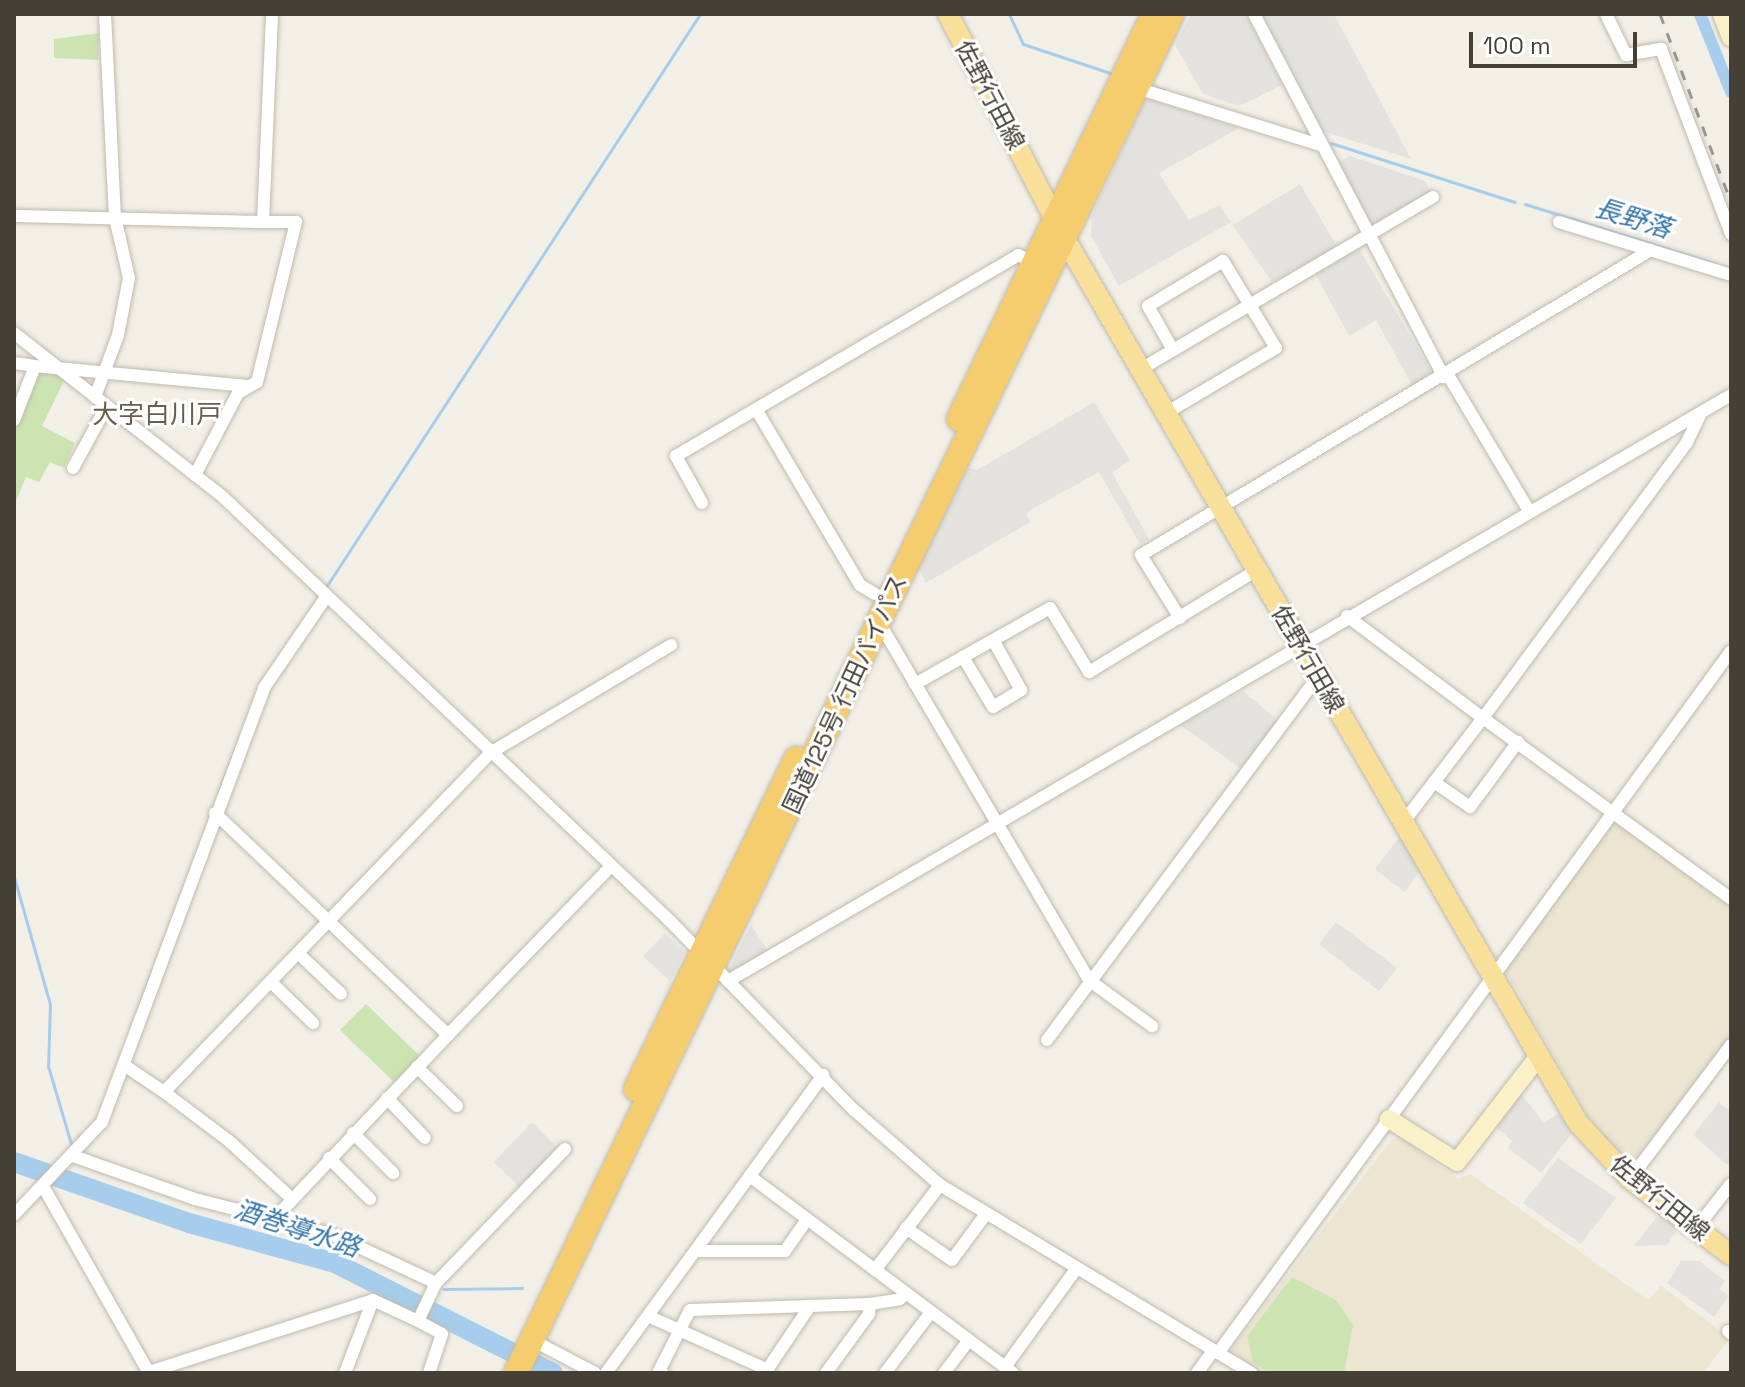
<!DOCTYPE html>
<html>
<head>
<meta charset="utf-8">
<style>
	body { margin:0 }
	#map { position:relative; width:1745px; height:1387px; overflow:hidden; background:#f2efe7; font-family:"Space Grotesk","Noto Sans JP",sans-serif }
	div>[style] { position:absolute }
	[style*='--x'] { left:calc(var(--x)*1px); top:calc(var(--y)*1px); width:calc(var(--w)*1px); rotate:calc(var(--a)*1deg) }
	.education>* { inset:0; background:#ebe5d2 }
	.green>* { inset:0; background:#cce4b2 }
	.parking>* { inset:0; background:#e4e2df }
	.stream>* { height:3px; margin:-1.5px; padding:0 1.5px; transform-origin:1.5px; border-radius:1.5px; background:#a7cdec }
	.canal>* { height:12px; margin:-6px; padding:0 6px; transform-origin:6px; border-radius:6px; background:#a7cdec }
	.river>* { height:20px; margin:-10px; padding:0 10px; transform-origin:10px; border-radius:10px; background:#a7cdec }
	.roads { filter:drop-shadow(0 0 2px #c0baad) drop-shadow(0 0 2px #c0baad) }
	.street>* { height:12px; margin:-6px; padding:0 6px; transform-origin:6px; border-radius:6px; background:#fff }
	.secondary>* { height:18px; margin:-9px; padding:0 9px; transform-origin:9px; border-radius:9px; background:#fbf1c8 }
	.primary>* { height:20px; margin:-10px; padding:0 10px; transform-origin:10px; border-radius:10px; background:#f8e09a }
	.highway>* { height:24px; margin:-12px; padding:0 12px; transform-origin:12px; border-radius:12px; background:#f5cd6f }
	.rail>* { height:3px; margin-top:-1.5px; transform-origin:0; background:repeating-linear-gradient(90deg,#969696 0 10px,transparent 0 20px) }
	span { translate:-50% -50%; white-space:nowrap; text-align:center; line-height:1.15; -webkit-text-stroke:6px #fff; paint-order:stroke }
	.street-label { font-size:24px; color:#454036 }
	.water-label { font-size:26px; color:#3676ab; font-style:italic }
	.neighbourhood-label { font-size:26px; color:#675e4e }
	.frame { position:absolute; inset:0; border:16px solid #454036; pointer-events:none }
	.scale { position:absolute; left:1469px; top:32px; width:168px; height:36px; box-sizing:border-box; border:4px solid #454036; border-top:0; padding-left:10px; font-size:24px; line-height:28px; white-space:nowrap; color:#454036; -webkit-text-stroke:6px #fff; paint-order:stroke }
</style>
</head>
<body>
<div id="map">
	<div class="education">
		<i style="clip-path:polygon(1614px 817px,1731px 908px,1731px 1035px,1631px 1169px,1587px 1115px,1504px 968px)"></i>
		<i style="clip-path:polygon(1402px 1138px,1458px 1179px,1471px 1174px,1648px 1300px,1661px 1286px,1730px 1338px,1703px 1373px,1261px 1373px,1228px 1353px,1392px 1139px)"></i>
	</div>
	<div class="green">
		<i style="clip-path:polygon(99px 33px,98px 60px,54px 58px,54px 39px)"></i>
		<i style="clip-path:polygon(37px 370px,57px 370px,65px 379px,42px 426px,75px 443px,64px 468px,50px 462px,39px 482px,26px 477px,14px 506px,14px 432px)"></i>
		<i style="clip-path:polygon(366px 1004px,420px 1056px,395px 1083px,340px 1030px)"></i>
		<i style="clip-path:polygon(1292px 1277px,1336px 1300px,1353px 1325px,1344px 1373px,1269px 1373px,1253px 1362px,1247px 1336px)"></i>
	</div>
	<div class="parking">
		<i style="clip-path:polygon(1191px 14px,1246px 14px,1282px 85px,1239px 106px,1203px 94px,1175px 45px)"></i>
		<i style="clip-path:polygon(1262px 14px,1334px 14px,1411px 159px,1322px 131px)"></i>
		<i style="clip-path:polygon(1146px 98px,1239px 128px,1159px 173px,1189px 220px,1220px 205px,1231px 222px,1119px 286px,1091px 236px,1092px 215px)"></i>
		<i style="clip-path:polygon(1350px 156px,1425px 181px,1431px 192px,1374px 228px,1336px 164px)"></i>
		<i style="clip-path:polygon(1300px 184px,1337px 246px,1272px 282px,1233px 225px)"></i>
		<i style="clip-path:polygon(1359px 248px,1432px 373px,1412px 385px,1376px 320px,1349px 336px,1315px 273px)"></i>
		<i style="clip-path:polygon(1094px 402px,1130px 460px,1112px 473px,1149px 539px,1140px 544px,1099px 472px,1034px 508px,1026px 514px,1030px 522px,926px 583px,918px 567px,968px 468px,977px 470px)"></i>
		<i style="clip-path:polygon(1243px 691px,1279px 721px,1242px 769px,1180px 725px)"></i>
		<i style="clip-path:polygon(1400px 836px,1420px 870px,1405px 892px,1375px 869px)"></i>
		<i style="clip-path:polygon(1336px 922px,1397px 968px,1379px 991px,1319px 944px)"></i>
		<i style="clip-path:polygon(751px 925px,770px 954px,730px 973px,728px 971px)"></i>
		<i style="clip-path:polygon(665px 933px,685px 952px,670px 981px,643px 956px)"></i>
		<i style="clip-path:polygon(1520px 1092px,1544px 1123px,1559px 1113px,1574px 1131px,1541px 1173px,1508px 1148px,1512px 1141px,1494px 1126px)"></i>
		<i style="clip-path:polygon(1719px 1102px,1731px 1112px,1731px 1168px,1693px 1135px)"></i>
		<i style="clip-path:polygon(532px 1122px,560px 1150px,521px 1189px,494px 1162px)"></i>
		<i style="clip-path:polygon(1558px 1158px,1616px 1198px,1581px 1244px,1523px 1203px)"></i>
		<i style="clip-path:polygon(1660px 1213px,1680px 1225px,1667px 1245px,1634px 1246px)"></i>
		<i style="clip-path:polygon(1681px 1261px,1699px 1261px,1725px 1281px,1719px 1289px,1729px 1296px,1714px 1317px,1667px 1283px)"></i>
	</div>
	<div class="stream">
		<i style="--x:1009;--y:14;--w:33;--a:65"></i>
		<i style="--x:1023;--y:44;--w:92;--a:18.4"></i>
		<i style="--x:1153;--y:87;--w:11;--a:15"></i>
		<i style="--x:1331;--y:143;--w:193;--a:17.8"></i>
		<i style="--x:1525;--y:204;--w:200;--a:17.4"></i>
		<i style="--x:324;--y:590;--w:688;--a:-56.86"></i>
		<i style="--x:219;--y:791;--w:45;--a:-69.1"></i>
		<i style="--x:14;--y:877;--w:132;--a:74.2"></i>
		<i style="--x:50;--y:1004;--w:62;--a:91.8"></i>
		<i style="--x:48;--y:1066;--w:84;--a:73.5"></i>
		<i style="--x:137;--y:1012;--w:44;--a:-69.9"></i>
		<i style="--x:443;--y:1289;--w:79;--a:-0.7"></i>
	</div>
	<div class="canal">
		<i style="--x:1700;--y:14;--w:84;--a:68.3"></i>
	</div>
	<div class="river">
		<i style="--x:14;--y:1162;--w:185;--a:19.2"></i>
		<i style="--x:189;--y:1223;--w:151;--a:15.3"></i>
		<i style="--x:335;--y:1263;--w:244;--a:26.8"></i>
	</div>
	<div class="roads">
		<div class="street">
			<i style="--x:1254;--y:14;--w:410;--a:62.4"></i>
			<i style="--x:1606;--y:14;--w:46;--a:64"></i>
			<i style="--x:1626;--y:55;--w:36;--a:-10"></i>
			<i style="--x:1661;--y:49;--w:198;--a:69.3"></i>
			<i style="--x:1137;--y:88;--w:192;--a:17.3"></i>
			<i style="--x:14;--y:216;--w:249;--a:1.4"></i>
			<i style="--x:263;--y:222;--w:208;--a:-87.5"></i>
			<i style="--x:1559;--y:222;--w:180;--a:17.1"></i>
			<i style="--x:14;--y:333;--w:266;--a:38.1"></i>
			<i style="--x:223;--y:497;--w:616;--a:43.49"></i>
			<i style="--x:670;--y:921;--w:264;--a:45.8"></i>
			<i style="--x:854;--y:1110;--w:114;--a:41.1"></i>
			<i style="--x:940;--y:1185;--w:364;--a:31.1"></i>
			<i style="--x:14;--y:363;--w:21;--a:8"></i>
			<i style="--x:1141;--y:369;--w:339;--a:-30.5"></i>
			<i style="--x:1448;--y:375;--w:158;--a:59.2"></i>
			<i style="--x:95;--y:397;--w:66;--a:-69.6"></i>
			<i style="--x:118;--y:335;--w:58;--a:-79.1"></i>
			<i style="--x:129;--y:278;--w:62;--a:-103.1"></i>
			<i style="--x:115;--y:218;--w:204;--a:-92.8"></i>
			<i style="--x:756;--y:409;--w:204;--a:59.4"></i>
			<i style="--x:860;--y:585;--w:17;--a:31"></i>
			<i style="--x:1166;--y:413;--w:128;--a:-30.6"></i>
			<i style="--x:1276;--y:348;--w:102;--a:-121.3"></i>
			<i style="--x:1223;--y:261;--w:87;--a:149"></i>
			<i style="--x:1148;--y:306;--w:51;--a:60.4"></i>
			<i style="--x:14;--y:420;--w:58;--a:-68.7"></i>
			<i style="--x:35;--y:366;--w:213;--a:5.4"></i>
			<i style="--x:73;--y:468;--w:71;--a:-61.3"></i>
			<i style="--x:195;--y:475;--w:93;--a:-62.3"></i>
			<i style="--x:238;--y:393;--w:22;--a:-30"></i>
			<i style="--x:257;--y:382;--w:165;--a:-76.3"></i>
			<i style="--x:296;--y:222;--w:33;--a:180"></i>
			<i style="--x:702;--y:503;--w:54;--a:-119"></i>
			<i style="--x:676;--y:456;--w:397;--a:-30.4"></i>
			<i style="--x:1018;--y:255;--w:17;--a:25"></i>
			<i style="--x:1347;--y:616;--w:170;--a:36.9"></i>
			<i style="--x:1483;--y:718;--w:341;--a:-53.5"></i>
			<i style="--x:1686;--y:444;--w:34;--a:-64"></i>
			<i style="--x:1180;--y:618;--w:74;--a:-121.8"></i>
			<i style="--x:1141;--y:555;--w:594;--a:-30.88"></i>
			<i style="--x:879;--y:622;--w:416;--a:59.6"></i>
			<i style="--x:1090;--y:981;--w:77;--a:36"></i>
			<i style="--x:963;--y:657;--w:58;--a:59"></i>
			<i style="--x:993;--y:707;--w:33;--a:-31"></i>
			<i style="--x:1021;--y:690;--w:57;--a:-119.2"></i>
			<i style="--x:915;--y:684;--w:155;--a:-29.4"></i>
			<i style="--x:1050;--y:608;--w:75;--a:58.6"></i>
			<i style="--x:1089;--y:672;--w:197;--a:-31.3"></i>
			<i style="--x:1434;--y:782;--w:44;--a:34.8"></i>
			<i style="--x:1470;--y:807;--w:81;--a:-53.6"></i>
			<i style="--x:215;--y:813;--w:322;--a:43.6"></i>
			<i style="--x:448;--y:1035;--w:233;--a:-46"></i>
			<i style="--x:1402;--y:824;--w:133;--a:-52.6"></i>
			<i style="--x:1483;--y:718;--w:307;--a:36.1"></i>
			<i style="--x:298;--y:953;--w:59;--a:43.6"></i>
			<i style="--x:728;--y:981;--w:1162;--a:-30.3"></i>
			<i style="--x:271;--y:982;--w:59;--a:44.3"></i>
			<i style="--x:1047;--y:1040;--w:453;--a:-53.3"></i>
			<i style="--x:124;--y:1065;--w:48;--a:34"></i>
			<i style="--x:164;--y:1092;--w:470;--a:-46.1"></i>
			<i style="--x:490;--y:753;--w:211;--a:-30.8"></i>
			<i style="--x:417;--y:1067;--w:56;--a:44.3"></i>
			<i style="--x:164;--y:1092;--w:81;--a:37"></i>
			<i style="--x:229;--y:1141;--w:83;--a:42.6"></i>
			<i style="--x:387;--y:1098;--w:55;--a:46.5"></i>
			<i style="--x:353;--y:1133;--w:57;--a:45"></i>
			<i style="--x:73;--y:1156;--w:129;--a:19.4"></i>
			<i style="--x:195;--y:1199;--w:140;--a:14.4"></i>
			<i style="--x:331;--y:1234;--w:116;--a:25"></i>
			<i style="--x:436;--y:1283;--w:186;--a:-46.1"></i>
			<i style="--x:329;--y:1158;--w:58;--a:45"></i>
			<i style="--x:751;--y:1177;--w:327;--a:36.8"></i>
			<i style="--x:1630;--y:1179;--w:168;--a:-53"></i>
			<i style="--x:44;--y:1188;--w:213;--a:60.4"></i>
			<i style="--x:14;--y:1215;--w:128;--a:-46.6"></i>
			<i style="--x:102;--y:1122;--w:463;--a:-69.5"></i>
			<i style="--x:264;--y:688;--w:110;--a:-55.7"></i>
			<i style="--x:275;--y:1218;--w:252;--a:-46.6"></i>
			<i style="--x:906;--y:1228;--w:56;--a:34.8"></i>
			<i style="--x:952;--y:1260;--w:57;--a:-53.5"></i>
			<i style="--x:1695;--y:1230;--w:58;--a:-52"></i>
			<i style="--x:697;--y:1251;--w:88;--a:0"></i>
			<i style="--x:785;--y:1251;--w:39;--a:-55"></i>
			<i style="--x:875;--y:1270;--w:107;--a:-52.6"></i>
			<i style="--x:648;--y:1316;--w:132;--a:24.2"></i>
			<i style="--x:418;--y:1321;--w:27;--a:28"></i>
			<i style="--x:442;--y:1334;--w:41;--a:108.4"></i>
			<i style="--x:1728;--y:1331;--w:4;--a:45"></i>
			<i style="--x:532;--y:1340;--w:71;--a:27.6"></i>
			<i style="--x:1218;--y:1353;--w:869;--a:-53.84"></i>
			<i style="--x:1005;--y:1367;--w:122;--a:-54"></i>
			<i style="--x:146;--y:1373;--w:238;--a:-17.8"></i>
			<i style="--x:345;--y:1373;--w:78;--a:-69"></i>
			<i style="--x:373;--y:1300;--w:50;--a:25"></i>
			<i style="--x:418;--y:1321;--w:42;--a:-64.7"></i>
			<i style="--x:606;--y:1373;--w:369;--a:-53.9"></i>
			<i style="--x:663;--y:1373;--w:4;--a:-153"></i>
			<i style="--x:659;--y:1371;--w:68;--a:-63.1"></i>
			<i style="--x:690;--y:1310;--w:180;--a:-1.9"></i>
			<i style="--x:870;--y:1304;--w:30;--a:-9"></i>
			<i style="--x:900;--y:1299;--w:8;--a:-45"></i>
			<i style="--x:765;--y:1373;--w:81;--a:-56.1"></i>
			<i style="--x:826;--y:1373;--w:73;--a:-53.9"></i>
			<i style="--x:869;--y:1314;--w:10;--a:-84"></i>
			<i style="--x:885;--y:1373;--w:76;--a:-53"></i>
			<i style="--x:944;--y:1373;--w:41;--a:-52.9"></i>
			<i style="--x:1197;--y:1373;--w:27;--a:-54"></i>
		</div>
		<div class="secondary">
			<i style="--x:1722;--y:14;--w:25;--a:69"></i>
			<i style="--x:1389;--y:1119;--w:80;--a:32.3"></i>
			<i style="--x:1457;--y:1162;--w:134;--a:-52.3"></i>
		</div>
		<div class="primary">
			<i style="--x:948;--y:14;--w:254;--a:62.5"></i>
			<i style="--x:1065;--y:239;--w:1022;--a:59.87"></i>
			<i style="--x:1578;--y:1123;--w:76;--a:47.1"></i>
			<i style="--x:1630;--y:1179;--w:126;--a:37"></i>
		</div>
		<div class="highway">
			<i style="--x:959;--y:419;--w:449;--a:-64.3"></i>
			<i style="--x:636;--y:1089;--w:367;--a:-64.1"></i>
			<i style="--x:516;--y:1373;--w:1509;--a:-64.23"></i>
		</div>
	</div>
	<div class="rail">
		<i style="--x:1660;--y:14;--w:201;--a:69.3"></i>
	</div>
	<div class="street-label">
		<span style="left:990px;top:95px;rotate:62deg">佐野行田線</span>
		<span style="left:1308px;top:659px;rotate:60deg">佐野行田線</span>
		<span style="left:845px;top:694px;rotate:-65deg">国道125号 行田バイパス</span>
		<span style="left:1660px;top:1198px;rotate:39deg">佐野行田線</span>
	</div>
	<div class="water-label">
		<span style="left:1633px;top:219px;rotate:17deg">長野落</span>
		<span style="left:297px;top:1229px;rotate:18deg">酒巻導水路</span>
	</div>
	<div class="neighbourhood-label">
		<span style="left:157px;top:415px">大字白川戸</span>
	</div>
	<div class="frame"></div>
	<div class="scale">100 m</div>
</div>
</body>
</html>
